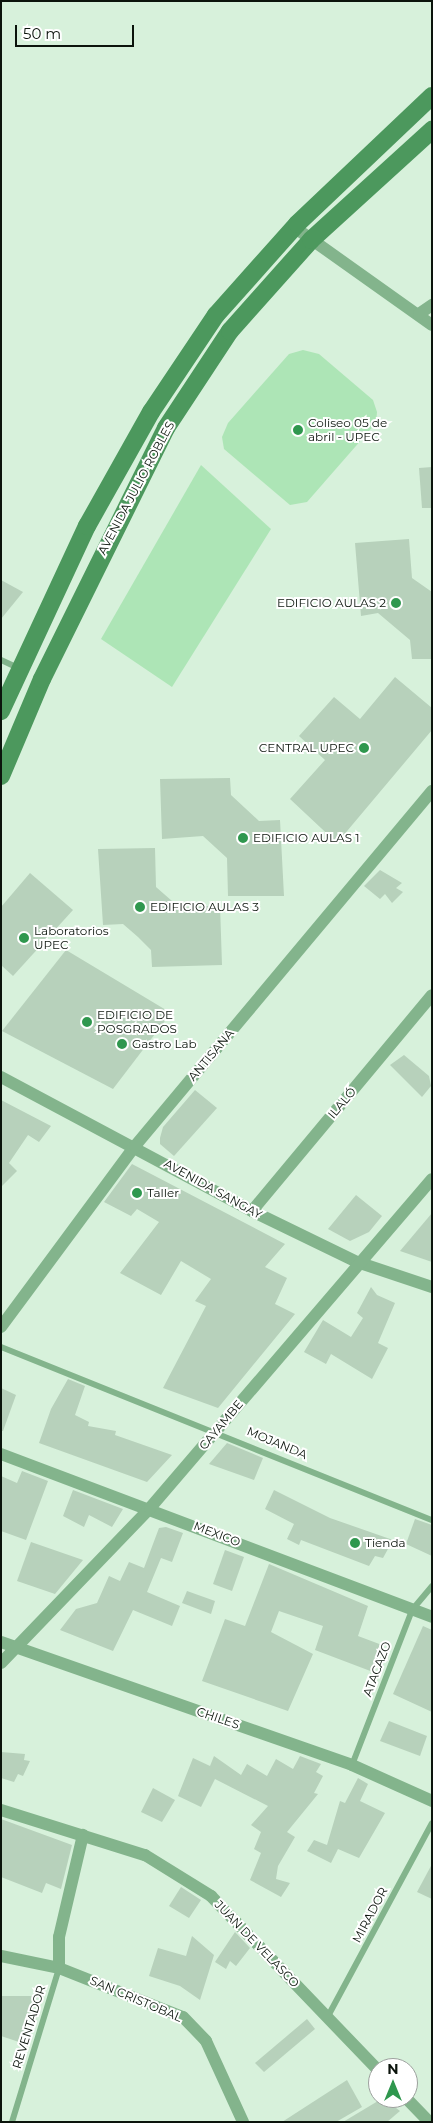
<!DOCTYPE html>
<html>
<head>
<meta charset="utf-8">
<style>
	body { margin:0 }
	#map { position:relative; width:433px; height:2123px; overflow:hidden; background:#d7f1db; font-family:Montserrat,sans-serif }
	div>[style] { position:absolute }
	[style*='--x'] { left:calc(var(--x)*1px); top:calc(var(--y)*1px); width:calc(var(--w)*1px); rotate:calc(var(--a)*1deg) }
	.green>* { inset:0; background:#ade5b6 }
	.building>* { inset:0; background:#b7d1bb }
	.service>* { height:6px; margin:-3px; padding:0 3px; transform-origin:3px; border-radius:3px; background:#83b48c }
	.minor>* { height:12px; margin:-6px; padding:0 6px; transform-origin:6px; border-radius:6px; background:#83b48c }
	.secondary>* { height:18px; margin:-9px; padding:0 9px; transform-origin:9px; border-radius:9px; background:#4c985d }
	.dots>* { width:14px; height:14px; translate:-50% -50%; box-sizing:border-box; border:2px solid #fff; border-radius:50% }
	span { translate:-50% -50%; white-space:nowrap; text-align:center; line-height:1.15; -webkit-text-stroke:4px #fff; paint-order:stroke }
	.poi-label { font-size:12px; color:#0b140c }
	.left { translate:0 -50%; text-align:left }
	.right { translate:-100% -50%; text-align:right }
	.street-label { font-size:12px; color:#0b140c }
	.frame { position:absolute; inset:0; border:2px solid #0b140c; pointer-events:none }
	.north { position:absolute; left:368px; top:2058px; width:50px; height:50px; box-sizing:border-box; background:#fff; border:1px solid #9da19e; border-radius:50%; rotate:0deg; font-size:14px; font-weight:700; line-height:20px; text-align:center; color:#0b140c }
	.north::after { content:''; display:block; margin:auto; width:18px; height:22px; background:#2f974e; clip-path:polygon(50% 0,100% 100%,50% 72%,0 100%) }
	.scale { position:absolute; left:15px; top:25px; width:119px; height:22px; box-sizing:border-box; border:2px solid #0b140c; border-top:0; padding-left:6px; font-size:15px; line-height:18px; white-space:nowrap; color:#0b140c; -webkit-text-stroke:4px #fff; paint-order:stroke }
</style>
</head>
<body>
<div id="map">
	<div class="green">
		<i style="clip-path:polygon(303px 350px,319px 354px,373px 400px,377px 412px,376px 423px,307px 502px,290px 505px,224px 449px,222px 437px,228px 423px,289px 354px)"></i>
		<i style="clip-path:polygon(201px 465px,271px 529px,172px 687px,101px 639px)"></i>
	</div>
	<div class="building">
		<i style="clip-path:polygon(432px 467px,432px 508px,422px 508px,419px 468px)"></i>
		<i style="clip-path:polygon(409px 539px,412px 578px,432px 592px,432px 659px,412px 659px,410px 640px,378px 613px,361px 616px,355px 543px)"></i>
		<i style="clip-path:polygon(1px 580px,23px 592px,1px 619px)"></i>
		<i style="clip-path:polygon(395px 677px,432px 708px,432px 730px,337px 843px,290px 799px,325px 760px,299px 736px,334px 697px,360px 719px)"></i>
		<i style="clip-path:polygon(230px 778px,231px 795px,259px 821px,280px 820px,284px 896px,228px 896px,227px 858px,203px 836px,162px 839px,160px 779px)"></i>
		<i style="clip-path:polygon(155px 848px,156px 887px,180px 908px,220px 905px,222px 965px,152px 967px,151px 950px,138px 937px,123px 924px,103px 925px,98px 849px)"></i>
		<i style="clip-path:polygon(380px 870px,402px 883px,396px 888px,403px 892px,392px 903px,385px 894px,380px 899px,364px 886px)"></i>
		<i style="clip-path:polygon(30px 873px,73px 910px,13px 976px,1px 965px,1px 907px)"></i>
		<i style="clip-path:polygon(66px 950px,171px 1013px,113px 1089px,2px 1031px)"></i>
		<i style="clip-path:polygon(404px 1055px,429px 1076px,431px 1086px,422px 1097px,390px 1065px)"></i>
		<i style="clip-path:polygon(195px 1090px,217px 1108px,174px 1156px,160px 1144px,160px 1138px,163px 1127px)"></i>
		<i style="clip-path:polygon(1px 1100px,51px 1126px,39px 1142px,28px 1135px,9px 1163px,17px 1171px,1px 1187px)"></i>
		<i style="clip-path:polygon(132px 1164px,285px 1244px,265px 1267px,287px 1278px,275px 1304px,295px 1314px,218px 1408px,163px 1388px,206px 1306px,195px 1301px,211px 1279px,181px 1261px,161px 1295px,120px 1273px,159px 1222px,137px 1209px,131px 1216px,104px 1202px)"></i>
		<i style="clip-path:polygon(356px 1195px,382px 1216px,369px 1232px,350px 1241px,328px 1229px)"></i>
		<i style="clip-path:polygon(432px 1213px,432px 1262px,400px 1251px)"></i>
		<i style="clip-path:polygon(371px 1287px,377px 1295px,395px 1303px,378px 1343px,388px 1348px,372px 1379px,331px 1354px,326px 1364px,304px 1352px,323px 1320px,351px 1337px,363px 1318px,357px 1313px)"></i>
		<i style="clip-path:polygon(68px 1379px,85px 1386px,75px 1415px,89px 1422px,88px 1426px,116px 1431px,115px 1435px,172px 1455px,147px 1482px,39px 1443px,51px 1409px)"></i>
		<i style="clip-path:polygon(1px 1388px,16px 1395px,3px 1431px,1px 1431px)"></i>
		<i style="clip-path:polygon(227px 1443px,263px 1458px,254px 1480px,209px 1464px)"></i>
		<i style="clip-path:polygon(22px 1471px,48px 1481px,26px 1540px,1px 1531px,1px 1476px,17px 1483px)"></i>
		<i style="clip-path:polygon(73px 1490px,123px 1509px,112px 1527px,89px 1515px,84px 1527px,63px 1516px)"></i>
		<i style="clip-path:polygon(274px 1490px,330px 1518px,393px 1540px,383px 1558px,375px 1556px,369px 1566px,301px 1540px,299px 1545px,287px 1539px,294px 1524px,265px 1509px)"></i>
		<i style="clip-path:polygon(415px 1519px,432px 1525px,432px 1556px,406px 1544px)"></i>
		<i style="clip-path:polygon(166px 1527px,183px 1533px,172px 1562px,161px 1558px,147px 1592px,180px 1606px,172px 1626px,133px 1610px,113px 1651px,60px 1630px,76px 1609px,97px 1603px,109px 1576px,120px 1581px,129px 1562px,144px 1568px,159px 1528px)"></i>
		<i style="clip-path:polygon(31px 1542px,83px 1560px,55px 1594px,17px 1581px)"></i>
		<i style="clip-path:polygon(225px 1550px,244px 1557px,232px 1591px,213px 1584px)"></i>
		<i style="clip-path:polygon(269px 1564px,368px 1606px,358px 1636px,382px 1645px,373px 1672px,315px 1650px,323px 1626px,279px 1611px,271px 1632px,313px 1654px,288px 1711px,202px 1681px,225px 1619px,245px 1626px)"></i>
		<i style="clip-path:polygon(187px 1591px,215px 1601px,211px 1614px,182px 1603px)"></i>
		<i style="clip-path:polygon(423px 1626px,432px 1630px,432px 1712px,393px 1694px)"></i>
		<i style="clip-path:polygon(389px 1721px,427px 1736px,420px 1756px,380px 1741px)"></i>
		<i style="clip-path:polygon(1px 1752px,25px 1754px,24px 1760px,30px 1761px,23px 1776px,18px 1774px,14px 1782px,1px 1778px)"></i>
		<i style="clip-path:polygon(214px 1756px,241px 1775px,247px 1764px,267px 1776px,276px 1759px,293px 1769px,300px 1756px,321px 1764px,316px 1772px,323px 1776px,314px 1793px,318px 1794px,287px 1832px,295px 1837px,278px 1866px,276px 1879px,290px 1883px,281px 1897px,250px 1880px,261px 1853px,254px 1849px,261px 1832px,251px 1825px,268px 1806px,215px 1779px,201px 1807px,178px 1796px,193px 1758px,210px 1766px)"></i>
		<i style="clip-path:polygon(358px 1778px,368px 1784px,360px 1801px,385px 1813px,359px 1858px,338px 1849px,331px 1863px,307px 1851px,314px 1840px,327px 1845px,340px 1801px,345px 1803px)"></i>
		<i style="clip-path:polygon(153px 1788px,175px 1800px,162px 1822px,141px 1812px)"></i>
		<i style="clip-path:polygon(1px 1819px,72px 1845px,61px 1889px,46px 1883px,42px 1893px,1px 1877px)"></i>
		<i style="clip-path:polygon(432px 1864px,432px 1899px,417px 1892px)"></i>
		<i style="clip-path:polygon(181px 1887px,201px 1900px,189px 1918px,169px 1906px)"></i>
		<i style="clip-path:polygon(235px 1932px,250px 1948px,236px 1966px,230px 1961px,226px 1969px,215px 1962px)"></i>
		<i style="clip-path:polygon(192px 1936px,214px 1955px,200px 2000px,180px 1986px,149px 1976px,158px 1948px,186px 1956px)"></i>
		<i style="clip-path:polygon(1px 1996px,36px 1996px,22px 2043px,1px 2036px)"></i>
		<i style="clip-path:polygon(307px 2019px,315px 2029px,264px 2072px,255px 2063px)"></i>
		<i style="clip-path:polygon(347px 2080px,362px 2107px,336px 2122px,282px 2122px)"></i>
		<i style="clip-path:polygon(383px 2098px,400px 2111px,387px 2122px,343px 2122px)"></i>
	</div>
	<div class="service">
		<i style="--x:1;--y:660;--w:19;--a:25"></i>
		<i style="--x:1;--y:1347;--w:464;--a:21.9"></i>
		<i style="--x:352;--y:1765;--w:166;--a:-68.8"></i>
		<i style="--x:412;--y:1610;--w:31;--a:-50"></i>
		<i style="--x:327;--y:2018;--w:221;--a:-61.7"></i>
		<i style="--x:12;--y:2122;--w:161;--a:-73"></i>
	</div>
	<div class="minor">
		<i style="--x:294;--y:227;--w:169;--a:35.4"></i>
		<i style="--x:419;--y:314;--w:16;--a:-35"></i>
		<i style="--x:1;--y:1077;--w:285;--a:28.1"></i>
		<i style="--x:252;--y:1211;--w:117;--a:25.9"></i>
		<i style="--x:357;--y:1262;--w:79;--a:18.4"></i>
		<i style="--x:252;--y:1211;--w:281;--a:-50.2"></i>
		<i style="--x:1;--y:1327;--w:225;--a:-53.5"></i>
		<i style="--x:135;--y:1146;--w:463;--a:-50.1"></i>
		<i style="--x:1;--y:1454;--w:461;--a:20.7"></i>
		<i style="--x:1;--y:1642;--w:372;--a:19.3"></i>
		<i style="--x:352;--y:1765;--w:88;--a:24.2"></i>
		<i style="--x:1;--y:1663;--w:215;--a:-46.1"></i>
		<i style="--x:150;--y:1508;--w:433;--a:-49.4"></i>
		<i style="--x:1;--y:1810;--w:151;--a:17.4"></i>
		<i style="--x:145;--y:1855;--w:78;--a:31.8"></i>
		<i style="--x:211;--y:1896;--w:241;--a:46.2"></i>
		<i style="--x:1;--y:1956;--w:59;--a:11.7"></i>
		<i style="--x:59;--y:1968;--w:133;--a:21.6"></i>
		<i style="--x:183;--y:2017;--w:33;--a:46"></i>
		<i style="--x:206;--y:2041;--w:89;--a:65.4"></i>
		<i style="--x:59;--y:1968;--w:31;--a:-90"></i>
		<i style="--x:59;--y:1937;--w:105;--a:-76.8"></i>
		<i style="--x:406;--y:2098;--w:33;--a:46"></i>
	</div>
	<div class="secondary">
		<i style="--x:1;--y:711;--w:204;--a:-65.1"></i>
		<i style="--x:87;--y:526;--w:131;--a:-60.7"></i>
		<i style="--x:151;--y:412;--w:117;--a:-56.2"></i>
		<i style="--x:216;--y:315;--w:122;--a:-48.3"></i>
		<i style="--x:297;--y:224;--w:186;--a:-43.5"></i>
		<i style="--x:1;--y:776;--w:105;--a:-67.1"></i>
		<i style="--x:42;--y:679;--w:280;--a:-63.7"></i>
		<i style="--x:166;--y:428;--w:116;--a:-56.6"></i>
		<i style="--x:230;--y:331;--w:122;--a:-48.3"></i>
		<i style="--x:311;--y:240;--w:164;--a:-42.3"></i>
	</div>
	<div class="dots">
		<i style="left:298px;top:430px;background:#2f974e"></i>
		<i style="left:396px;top:603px;background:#2f974e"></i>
		<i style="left:364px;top:748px;background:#2f974e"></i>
		<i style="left:243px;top:838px;background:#2f974e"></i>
		<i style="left:140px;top:907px;background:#2f974e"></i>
		<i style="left:24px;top:938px;background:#2f974e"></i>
		<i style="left:87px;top:1022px;background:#2f974e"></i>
		<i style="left:122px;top:1044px;background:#2f974e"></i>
		<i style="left:137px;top:1193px;background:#2f974e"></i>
		<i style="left:355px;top:1543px;background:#2f974e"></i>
	</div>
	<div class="poi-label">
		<span class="left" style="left:308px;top:430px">Coliseo 05 de<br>abril - UPEC</span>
		<span class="right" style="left:386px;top:603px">EDIFICIO AULAS 2</span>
		<span class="right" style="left:354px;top:748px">CENTRAL UPEC</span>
		<span class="left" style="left:253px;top:838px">EDIFICIO AULAS 1</span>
		<span class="left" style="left:150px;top:907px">EDIFICIO AULAS 3</span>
		<span class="left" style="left:34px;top:938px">Laboratorios<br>UPEC</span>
		<span class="left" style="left:97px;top:1022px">EDIFICIO DE<br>POSGRADOS</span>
		<span class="left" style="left:132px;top:1044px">Gastro Lab</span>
		<span class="left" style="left:147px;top:1193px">Taller</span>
		<span class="left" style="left:365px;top:1543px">Tienda</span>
	</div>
	<div class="street-label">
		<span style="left:136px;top:488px;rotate:-62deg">AVENIDA JULIO ROBLES</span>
		<span style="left:211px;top:1055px;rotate:-50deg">ANTISANA</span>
		<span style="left:342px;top:1103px;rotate:-50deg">ILALÓ</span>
		<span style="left:213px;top:1189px;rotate:29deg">AVENIDA SANGAY</span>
		<span style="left:221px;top:1425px;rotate:-50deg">CAYAMBE</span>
		<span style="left:277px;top:1443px;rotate:23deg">MOJANDA</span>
		<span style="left:217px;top:1534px;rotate:21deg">MEXICO</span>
		<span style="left:377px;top:1669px;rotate:-69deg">ATACAZO</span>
		<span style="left:218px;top:1718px;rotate:19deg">CHILES</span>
		<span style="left:370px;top:1915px;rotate:-62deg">MIRADOR</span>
		<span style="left:257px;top:1944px;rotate:46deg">JUAN DE VELASCO</span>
		<span style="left:136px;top:1999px;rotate:23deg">SAN CRISTOBAL</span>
		<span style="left:29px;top:2027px;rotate:-73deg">REVENTADOR</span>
	</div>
	<div class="frame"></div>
	<div class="north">N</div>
	<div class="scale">50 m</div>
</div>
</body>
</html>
